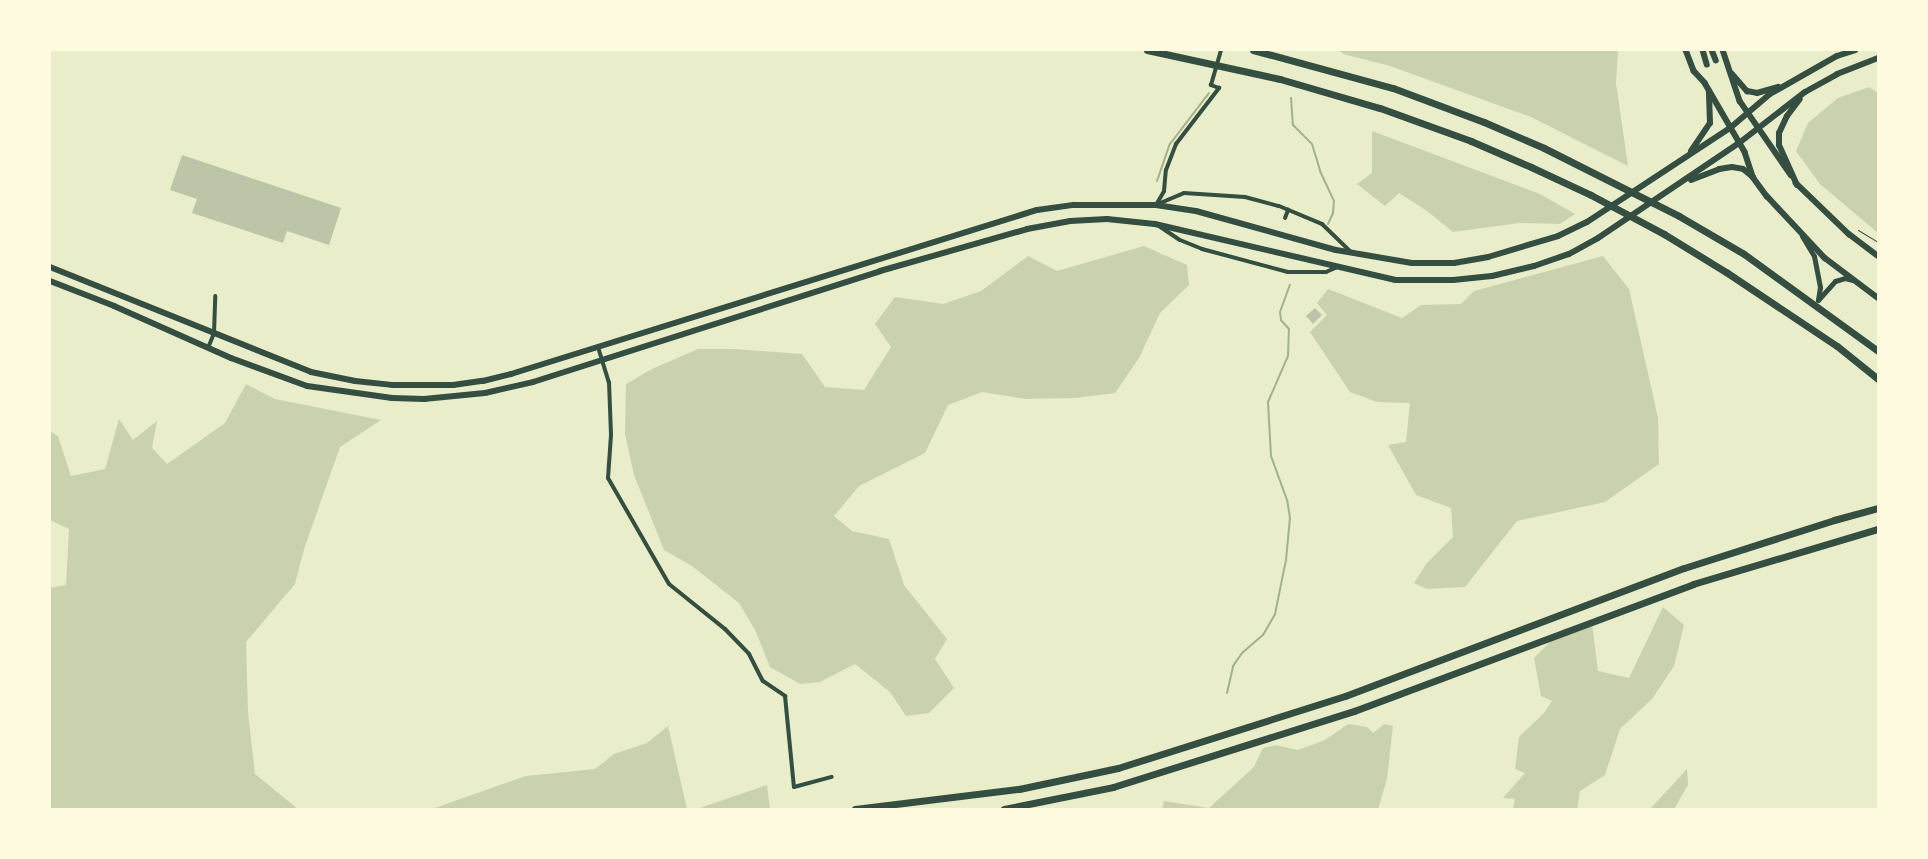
<!DOCTYPE html>
<html>
<head>
<meta charset="utf-8">
<style>
	body { margin:0 }
	#map { position:relative; width:1928px; height:859px; overflow:hidden; background:#e9edc9; font-family:"IBM Plex Serif",serif }
	div>[style] { position:absolute }
	[style*='--x'] { left:calc(var(--x)*1px); top:calc(var(--y)*1px); width:calc(var(--w)*1px); rotate:calc(var(--a)*1deg) }
	.green>* { inset:0; background:#cad2ad }
	.stream>* { height:2px; margin:-1px; padding:0 1px; transform-origin:1px; border-radius:1px; background:#a3b18a }
	.building>* { inset:0; background:#bcc5a7 }
	.path>* { height:1px; margin:-0.5px; padding:0 0.5px; transform-origin:0.5px; border-radius:0.5px; background:#344e41 }
	.minor>* { height:4px; margin:-2px; padding:0 2px; transform-origin:2px; border-radius:2px; background:#344e41 }
	.tertiary>* { height:5px; margin:-2.5px; padding:0 2.5px; transform-origin:2.5px; border-radius:2.5px; background:#344e41 }
	.secondary>* { height:5.5px; margin:-2.75px; padding:0 2.75px; transform-origin:2.75px; border-radius:2.75px; background:#344e41 }
	.primary>* { height:6px; margin:-3px; padding:0 3px; transform-origin:3px; border-radius:3px; background:#344e41 }
	.motorway>* { height:7px; margin:-3.5px; padding:0 3.5px; transform-origin:3.5px; border-radius:3.5px; background:#344e41 }
	span { translate:-50% -50%; white-space:nowrap; text-align:center; line-height:1.15; -webkit-text-stroke:4px #fefae0; paint-order:stroke }
	.frame { position:absolute; inset:0; border:51px solid #fefae0; pointer-events:none }
</style>
</head>
<body>
<div id="map">
	<div class="green">
		<i style="clip-path:polygon(1339px 50px,1618px 50px,1616px 83px,1628px 166px,1531px 117px,1390px 66px,1343px 54px)"></i>
		<i style="clip-path:polygon(1869px 87px,1878px 93px,1878px 233px,1820px 184px,1796px 151px,1808px 123px,1838px 98px)"></i>
		<i style="clip-path:polygon(1372px 131px,1540px 194px,1575px 214px,1560px 224px,1519px 223px,1453px 232px,1427px 211px,1399px 193px,1385px 206px,1357px 184px,1372px 173px)"></i>
		<i style="clip-path:polygon(1144px 246px,1187px 265px,1189px 285px,1160px 313px,1139px 358px,1115px 393px,1075px 398px,1025px 399px,982px 392px,948px 405px,925px 453px,859px 486px,834px 516px,852px 531px,889px 539px,904px 585px,947px 639px,935px 659px,954px 688px,929px 713px,906px 716px,890px 692px,855px 664px,820px 682px,800px 684px,770px 667px,755px 630px,739px 603px,692px 566px,664px 550px,634px 475px,625px 434px,626px 384px,652px 369px,698px 349px,733px 349px,802px 354px,825px 387px,864px 390px,891px 347px,875px 324px,895px 297px,943px 304px,981px 291px,1028px 256px,1057px 271px)"></i>
		<i style="clip-path:polygon(1603px 256px,1629px 289px,1658px 418px,1659px 464px,1605px 502px,1517px 521px,1465px 587px,1427px 589px,1414px 583px,1427px 563px,1453px 537px,1451px 508px,1416px 495px,1388px 445px,1406px 442px,1410px 403px,1377px 402px,1350px 392px,1310px 332px,1327px 315px,1317px 303px,1328px 289px,1402px 318px,1421px 305px,1461px 304px,1474px 291px)"></i>
		<i style="clip-path:polygon(246px 384px,275px 399px,381px 420px,340px 447px,304px 549px,295px 584px,246px 642px,248px 712px,255px 774px,298px 809px,50px 809px,50px 588px,66px 585px,69px 529px,50px 520px,50px 431px,58px 436px,71px 476px,105px 469px,119px 419px,133px 440px,157px 421px,152px 448px,167px 464px,225px 423px)"></i>
		<i style="clip-path:polygon(1663px 607px,1684px 625px,1674px 666px,1652px 699px,1620px 729px,1605px 775px,1580px 791px,1577px 809px,1513px 809px,1515px 799px,1503px 798px,1525px 773px,1515px 769px,1519px 737px,1544px 713px,1552px 701px,1541px 696px,1534px 658px,1563px 629px,1592px 624px,1598px 671px,1629px 678px)"></i>
		<i style="clip-path:polygon(1348px 724px,1367px 727px,1373px 733px,1384px 724px,1393px 726px,1387px 779px,1378px 809px,1162px 809px,1164px 801px,1209px 808px,1254px 767px,1263px 748px,1276px 745px,1298px 750px,1325px 740px)"></i>
		<i style="clip-path:polygon(668px 726px,687px 809px,432px 809px,526px 776px,595px 769px,614px 754px,647px 743px)"></i>
		<i style="clip-path:polygon(1687px 769px,1688px 785px,1674px 809px,1650px 809px)"></i>
		<i style="clip-path:polygon(767px 785px,770px 809px,697px 809px)"></i>
	</div>
	<div class="stream">
		<i style="--x:1291;--y:98;--w:27;--a:86"></i>
		<i style="--x:1293;--y:125;--w:27;--a:45"></i>
		<i style="--x:1312;--y:144;--w:28;--a:73"></i>
		<i style="--x:1320;--y:171;--w:33;--a:65"></i>
		<i style="--x:1334;--y:201;--w:12;--a:95"></i>
		<i style="--x:1333;--y:213;--w:12;--a:114"></i>
		<i style="--x:1157;--y:181;--w:39;--a:-71"></i>
		<i style="--x:1170;--y:144;--w:64;--a:-52.6"></i>
		<i style="--x:1227;--y:693;--w:28;--a:-77"></i>
		<i style="--x:1233;--y:666;--w:16;--a:-55"></i>
		<i style="--x:1242;--y:653;--w:28;--a:-41"></i>
		<i style="--x:1263;--y:635;--w:24;--a:-60"></i>
		<i style="--x:1275;--y:614;--w:55;--a:-78.5"></i>
		<i style="--x:1286;--y:560;--w:42;--a:-84.6"></i>
		<i style="--x:1290;--y:518;--w:18;--a:-99"></i>
		<i style="--x:1287;--y:500;--w:47;--a:-110"></i>
		<i style="--x:1271;--y:456;--w:54;--a:-93.2"></i>
		<i style="--x:1268;--y:402;--w:50;--a:-66.5"></i>
		<i style="--x:1288;--y:356;--w:27;--a:-88"></i>
		<i style="--x:1289;--y:329;--w:12;--a:-132"></i>
		<i style="--x:1281;--y:320;--w:8;--a:-97"></i>
		<i style="--x:1280;--y:312;--w:29;--a:-70"></i>
	</div>
	<div class="building">
		<i style="clip-path:polygon(182px 155px,341px 208px,329px 245px,287px 231px,283px 243px,192px 213px,197px 199px,170px 190px)"></i>
		<i style="clip-path:polygon(1315px 308px,1322px 315px,1313px 324px,1306px 316px)"></i>
	</div>
	<div class="path">
		<i style="--x:1858;--y:230;--w:23;--a:31"></i>
	</div>
	<div class="minor">
		<i style="--x:1158;--y:204;--w:28;--a:-23"></i>
		<i style="--x:1184;--y:193;--w:61;--a:3.8"></i>
		<i style="--x:1245;--y:197;--w:35;--a:15"></i>
		<i style="--x:1279;--y:206;--w:47;--a:22.7"></i>
		<i style="--x:1322;--y:224;--w:39;--a:44"></i>
		<i style="--x:1156;--y:205;--w:16;--a:-60"></i>
		<i style="--x:1164;--y:191;--w:21;--a:-85"></i>
		<i style="--x:1166;--y:170;--w:28;--a:-69"></i>
		<i style="--x:1176;--y:144;--w:71;--a:-52.5"></i>
		<i style="--x:1219;--y:88;--w:9;--a:-159"></i>
		<i style="--x:1211;--y:85;--w:36;--a:-74"></i>
		<i style="--x:1285;--y:218;--w:9;--a:-69"></i>
		<i style="--x:1159;--y:226;--w:25;--a:34"></i>
		<i style="--x:1180;--y:240;--w:24;--a:22"></i>
		<i style="--x:1202;--y:249;--w:89;--a:15"></i>
		<i style="--x:1288;--y:272;--w:38;--a:0"></i>
		<i style="--x:1326;--y:272;--w:12;--a:-24"></i>
		<i style="--x:598;--y:347;--w:37;--a:73"></i>
		<i style="--x:609;--y:382;--w:53;--a:87.8"></i>
		<i style="--x:611;--y:435;--w:43;--a:94"></i>
		<i style="--x:608;--y:478;--w:122;--a:60.1"></i>
		<i style="--x:669;--y:584;--w:72;--a:38.8"></i>
		<i style="--x:725;--y:629;--w:35;--a:46"></i>
		<i style="--x:749;--y:654;--w:30;--a:63"></i>
		<i style="--x:763;--y:681;--w:27;--a:34"></i>
		<i style="--x:785;--y:696;--w:91;--a:84.4"></i>
		<i style="--x:794;--y:787;--w:39;--a:-15"></i>
		<i style="--x:208;--y:348;--w:16;--a:-68"></i>
		<i style="--x:214;--y:333;--w:37;--a:-88"></i>
	</div>
	<div class="tertiary">
		<i style="--x:1802;--y:236;--w:23;--a:59"></i>
		<i style="--x:1814;--y:256;--w:32;--a:79"></i>
		<i style="--x:1820;--y:287;--w:13;--a:99"></i>
		<i style="--x:1818;--y:300;--w:25;--a:-48"></i>
		<i style="--x:1835;--y:281;--w:10;--a:-17"></i>
		<i style="--x:1845;--y:278;--w:7;--a:16"></i>
	</div>
	<div class="secondary">
		<i style="--x:1686;--y:50;--w:22;--a:69"></i>
		<i style="--x:1694;--y:71;--w:16;--a:47"></i>
		<i style="--x:1705;--y:83;--w:80;--a:59.9"></i>
		<i style="--x:1745;--y:152;--w:26;--a:72"></i>
		<i style="--x:1753;--y:177;--w:24;--a:54"></i>
		<i style="--x:1767;--y:196;--w:85;--a:46.9"></i>
		<i style="--x:1825;--y:258;--w:66;--a:37"></i>
		<i style="--x:1703;--y:50;--w:15;--a:74"></i>
		<i style="--x:1712;--y:50;--w:11;--a:68"></i>
		<i style="--x:1723;--y:50;--w:54;--a:71.6"></i>
		<i style="--x:1740;--y:101;--w:90;--a:55.4"></i>
		<i style="--x:1796;--y:183;--w:74;--a:43.9"></i>
		<i style="--x:1849;--y:234;--w:36;--a:37"></i>
	</div>
	<div class="primary">
		<i style="--x:1732;--y:74;--w:23;--a:49"></i>
		<i style="--x:1747;--y:91;--w:10;--a:11"></i>
		<i style="--x:1757;--y:93;--w:22;--a:-16"></i>
		<i style="--x:1691;--y:151;--w:34;--a:-56"></i>
		<i style="--x:1710;--y:123;--w:32;--a:-92"></i>
		<i style="--x:1691;--y:180;--w:30;--a:-21"></i>
		<i style="--x:1719;--y:169;--w:13;--a:-9"></i>
		<i style="--x:1732;--y:167;--w:11;--a:10"></i>
		<i style="--x:1743;--y:169;--w:13;--a:39"></i>
		<i style="--x:1797;--y:185;--w:44;--a:-114.2"></i>
		<i style="--x:1779;--y:145;--w:12;--a:-90"></i>
		<i style="--x:1779;--y:133;--w:19;--a:-65"></i>
		<i style="--x:1787;--y:116;--w:21;--a:-53"></i>
		<i style="--x:50;--y:267;--w:281;--a:21.9"></i>
		<i style="--x:311;--y:372;--w:45;--a:11.6"></i>
		<i style="--x:355;--y:381;--w:37;--a:6"></i>
		<i style="--x:392;--y:385;--w:61;--a:0"></i>
		<i style="--x:453;--y:385;--w:30;--a:-8"></i>
		<i style="--x:483;--y:381;--w:29;--a:-14"></i>
		<i style="--x:511;--y:374;--w:551;--a:-17.32"></i>
		<i style="--x:1037;--y:210;--w:37;--a:-8"></i>
		<i style="--x:1074;--y:205;--w:82;--a:0"></i>
		<i style="--x:1156;--y:205;--w:40;--a:8.5"></i>
		<i style="--x:1196;--y:211;--w:145;--a:15.6"></i>
		<i style="--x:1336;--y:250;--w:77;--a:9.7"></i>
		<i style="--x:1412;--y:263;--w:42;--a:0"></i>
		<i style="--x:1454;--y:263;--w:35;--a:-10"></i>
		<i style="--x:1488;--y:257;--w:73;--a:-16.7"></i>
		<i style="--x:1558;--y:236;--w:32;--a:-26"></i>
		<i style="--x:1587;--y:222;--w:171;--a:-33.3"></i>
		<i style="--x:1730;--y:128;--w:52;--a:-40.4"></i>
		<i style="--x:1770;--y:94;--w:77;--a:-29.6"></i>
		<i style="--x:1837;--y:56;--w:19;--a:-18"></i>
		<i style="--x:50;--y:281;--w:69;--a:21.3"></i>
		<i style="--x:114;--y:306;--w:128;--a:24"></i>
		<i style="--x:231;--y:358;--w:81;--a:20.2"></i>
		<i style="--x:307;--y:386;--w:86;--a:8"></i>
		<i style="--x:392;--y:398;--w:32;--a:2"></i>
		<i style="--x:424;--y:399;--w:61;--a:-5.6"></i>
		<i style="--x:485;--y:393;--w:49;--a:-12.9"></i>
		<i style="--x:533;--y:382;--w:364;--a:-17.7"></i>
		<i style="--x:880;--y:271;--w:153;--a:-15.9"></i>
		<i style="--x:1027;--y:229;--w:44;--a:-10.5"></i>
		<i style="--x:1070;--y:221;--w:37;--a:-3"></i>
		<i style="--x:1107;--y:219;--w:48;--a:5.9"></i>
		<i style="--x:1155;--y:224;--w:247;--a:13.1"></i>
		<i style="--x:1396;--y:280;--w:57;--a:0"></i>
		<i style="--x:1453;--y:280;--w:39;--a:-6"></i>
		<i style="--x:1492;--y:276;--w:43;--a:-13.4"></i>
		<i style="--x:1534;--y:266;--w:37;--a:-19"></i>
		<i style="--x:1569;--y:254;--w:33;--a:-29"></i>
		<i style="--x:1598;--y:238;--w:170;--a:-34"></i>
		<i style="--x:1739;--y:143;--w:83;--a:-37.7"></i>
		<i style="--x:1805;--y:92;--w:37;--a:-29"></i>
		<i style="--x:1837;--y:74;--w:44;--a:-21.3"></i>
	</div>
	<div class="motorway">
		<i style="--x:1147;--y:50;--w:136;--a:12.3"></i>
		<i style="--x:1280;--y:79;--w:104;--a:16.2"></i>
		<i style="--x:1380;--y:108;--w:97;--a:19.9"></i>
		<i style="--x:1471;--y:141;--w:65;--a:23.4"></i>
		<i style="--x:1531;--y:167;--w:66;--a:25"></i>
		<i style="--x:1591;--y:195;--w:83;--a:28.1"></i>
		<i style="--x:1664;--y:234;--w:73;--a:31.5"></i>
		<i style="--x:1726;--y:272;--w:133;--a:33.7"></i>
		<i style="--x:1837;--y:346;--w:53;--a:38.8"></i>
		<i style="--x:1253;--y:50;--w:145;--a:15.2"></i>
		<i style="--x:1393;--y:88;--w:97;--a:20.5"></i>
		<i style="--x:1484;--y:122;--w:65;--a:23.4"></i>
		<i style="--x:1544;--y:148;--w:151;--a:26.7"></i>
		<i style="--x:1679;--y:216;--w:75;--a:30.3"></i>
		<i style="--x:1744;--y:254;--w:165;--a:35.9"></i>
		<i style="--x:855;--y:809;--w:165;--a:-7"></i>
		<i style="--x:1019;--y:789;--w:101;--a:-12"></i>
		<i style="--x:1118;--y:768;--w:238;--a:-17.6"></i>
		<i style="--x:1345;--y:696;--w:362;--a:-20.7"></i>
		<i style="--x:1684;--y:568;--w:157;--a:-17.7"></i>
		<i style="--x:1834;--y:520;--w:46;--a:-15.3"></i>
		<i style="--x:1004;--y:809;--w:111;--a:-11.4"></i>
		<i style="--x:1113;--y:787;--w:253;--a:-17.5"></i>
		<i style="--x:1354;--y:711;--w:362;--a:-20.5"></i>
		<i style="--x:1693;--y:584;--w:193;--a:-16.6"></i>
	</div>
	<div class="frame"></div>
</div>
</body>
</html>
